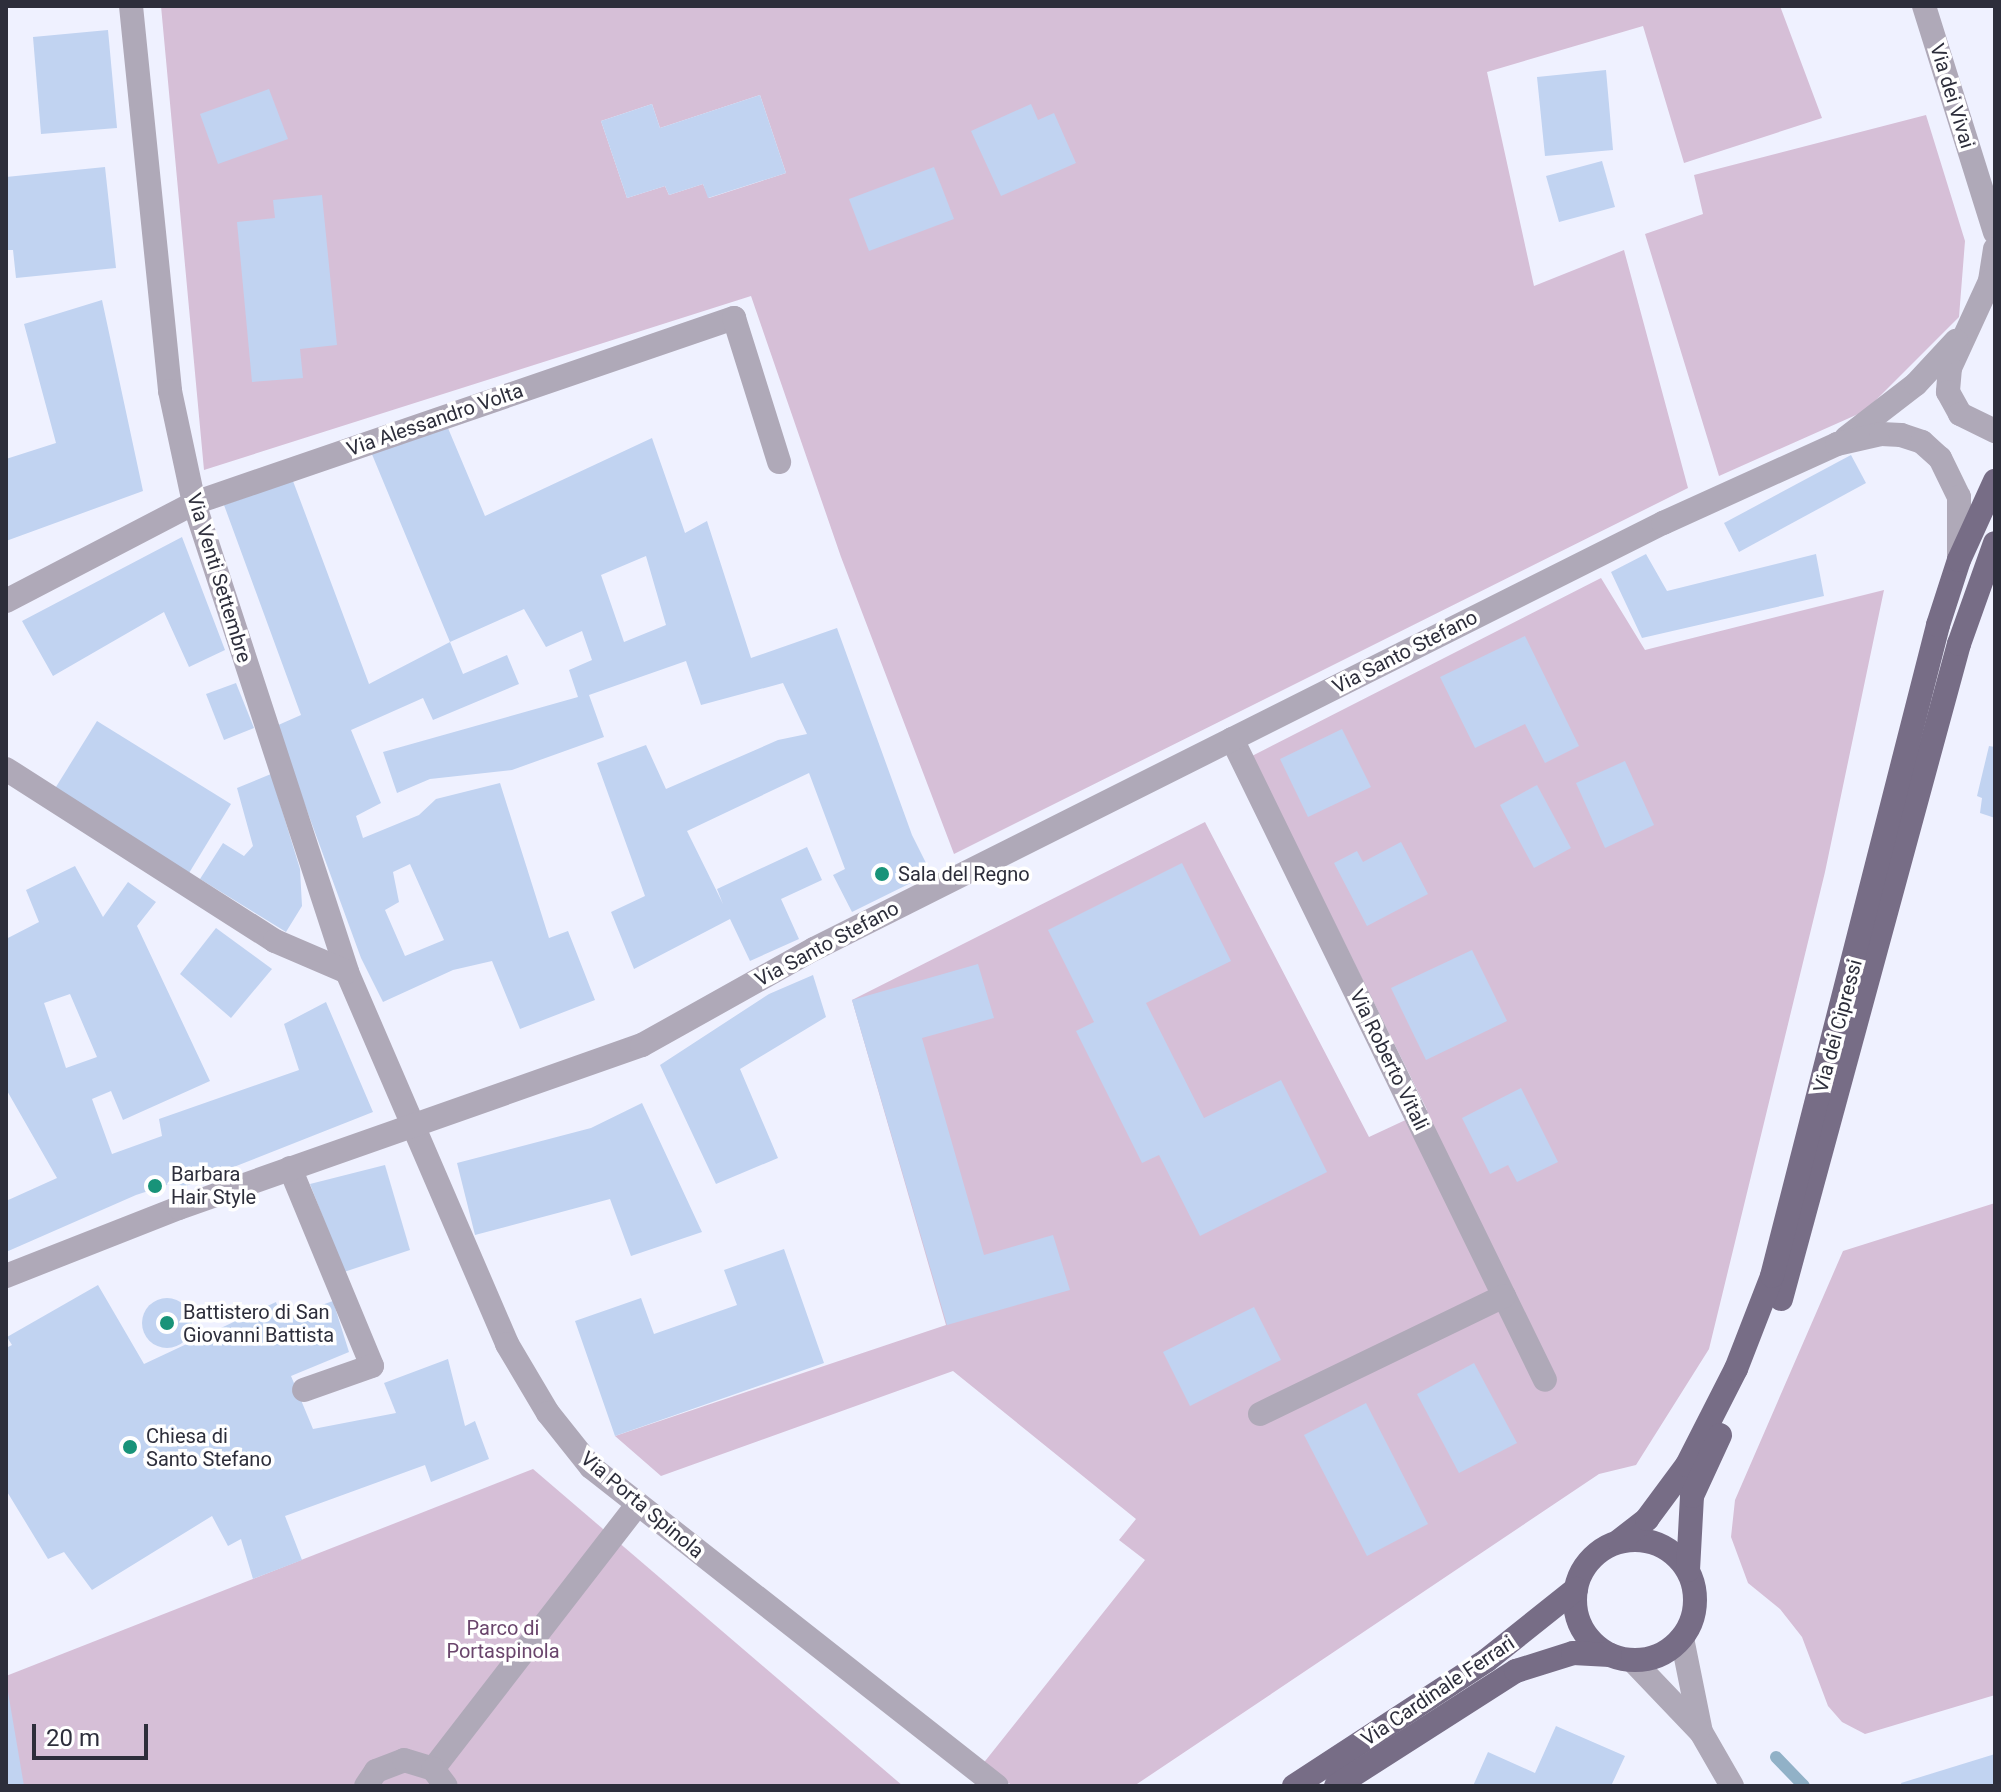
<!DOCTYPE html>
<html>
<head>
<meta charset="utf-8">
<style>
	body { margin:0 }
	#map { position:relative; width:2001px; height:1792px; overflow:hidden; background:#eff1ff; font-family:Roboto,sans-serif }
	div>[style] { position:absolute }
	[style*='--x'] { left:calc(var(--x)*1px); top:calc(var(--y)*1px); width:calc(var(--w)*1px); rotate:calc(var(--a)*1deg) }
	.green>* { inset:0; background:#d6bfd7 }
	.stream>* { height:12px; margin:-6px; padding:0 6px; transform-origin:6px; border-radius:6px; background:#91b1c7 }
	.building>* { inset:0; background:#c1d3f1 }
	.round { border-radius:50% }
	.minor>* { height:24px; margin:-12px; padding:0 12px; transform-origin:12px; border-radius:12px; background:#afa9b8 }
	.major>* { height:24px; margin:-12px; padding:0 12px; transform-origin:12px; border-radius:12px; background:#776d86 }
	.major>.ring { margin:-12px; padding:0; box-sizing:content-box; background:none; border:24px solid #776d86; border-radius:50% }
	.dots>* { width:22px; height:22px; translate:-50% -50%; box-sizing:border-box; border:4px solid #fff; border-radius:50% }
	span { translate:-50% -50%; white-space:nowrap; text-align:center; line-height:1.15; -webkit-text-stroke:7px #fff; paint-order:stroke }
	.street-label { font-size:20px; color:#2d2e3b }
	.poi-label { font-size:20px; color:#2d2e3b }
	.left { translate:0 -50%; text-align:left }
	.park-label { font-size:20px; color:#6a456c }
	.frame { position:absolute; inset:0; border:8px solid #2d2e3b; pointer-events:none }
	.scale { position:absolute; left:32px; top:1724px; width:116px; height:36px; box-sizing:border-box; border:4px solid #2d2e3b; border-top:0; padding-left:10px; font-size:24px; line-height:28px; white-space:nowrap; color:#2d2e3b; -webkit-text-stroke:6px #fff; paint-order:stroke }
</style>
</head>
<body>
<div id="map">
	<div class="green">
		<i style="clip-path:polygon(evenodd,161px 6px,1780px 6px,1822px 118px,1684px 163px,1643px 26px,1487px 72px,1534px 286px,1624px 250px,1688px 488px,954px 854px,841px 557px,751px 296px,204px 470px,161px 6px,760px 95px,786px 173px,709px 198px,703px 184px,669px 195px,665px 186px,627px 198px,601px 121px,652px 104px,660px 128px,760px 95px)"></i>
		<i style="clip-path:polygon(1926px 115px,1965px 241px,1959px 317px,1865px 411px,1719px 476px,1645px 234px,1703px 214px,1694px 175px)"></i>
		<i style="clip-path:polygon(1601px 578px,1645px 650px,1884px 590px,1825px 872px,1709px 1349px,1636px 1465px,1599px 1474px,1134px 1786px,1015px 1786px,978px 1770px,1145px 1560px,1119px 1540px,1136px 1519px,953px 1371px,661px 1476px,615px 1436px,946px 1325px,852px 1000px,1205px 822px,1369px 1137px,1427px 1110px,1252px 756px)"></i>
		<i style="clip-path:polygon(1995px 1203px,1995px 1695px,1865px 1734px,1842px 1722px,1828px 1706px,1802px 1637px,1780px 1609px,1748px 1583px,1731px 1537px,1735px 1500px,1843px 1251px)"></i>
		<i style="clip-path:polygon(533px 1469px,903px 1786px,6px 1786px,6px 1676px)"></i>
	</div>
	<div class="stream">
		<i style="--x:1776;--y:1757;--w:40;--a:46"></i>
	</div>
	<div class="building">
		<i style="clip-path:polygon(108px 30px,117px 128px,41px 134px,33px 37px)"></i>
		<i style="clip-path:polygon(1606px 70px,1613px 150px,1545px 156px,1537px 77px)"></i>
		<i style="clip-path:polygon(269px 89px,288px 139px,218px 164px,200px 114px)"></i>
		<i style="clip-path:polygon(760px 95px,786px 173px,708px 198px,703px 184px,669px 195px,665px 186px,627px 198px,601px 121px,652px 104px,660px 128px)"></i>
		<i style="clip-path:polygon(1031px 104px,1038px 120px,1054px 113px,1076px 163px,1001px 196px,971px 131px)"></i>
		<i style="clip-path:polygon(1602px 161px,1615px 207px,1559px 222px,1546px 176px)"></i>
		<i style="clip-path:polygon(105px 167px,116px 268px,16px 278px,13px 250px,6px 250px,6px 177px)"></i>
		<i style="clip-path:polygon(934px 167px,954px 219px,869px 251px,849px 199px)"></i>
		<i style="clip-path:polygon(322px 195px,337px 345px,300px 349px,303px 378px,252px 382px,237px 222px,275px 218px,273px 200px)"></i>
		<i style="clip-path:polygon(102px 300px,143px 491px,6px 541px,6px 459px,56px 443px,24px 324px)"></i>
		<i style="clip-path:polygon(evenodd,445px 421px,485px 516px,652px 438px,685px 533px,707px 521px,751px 658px,837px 628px,912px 835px,931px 873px,852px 912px,833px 875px,845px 869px,809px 773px,687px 831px,723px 904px,717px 889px,807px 847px,822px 880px,781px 899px,799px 939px,750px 961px,730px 919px,634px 969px,611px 912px,645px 896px,597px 763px,646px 745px,666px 789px,778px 740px,807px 734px,783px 683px,701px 705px,686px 661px,589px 695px,604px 737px,512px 770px,430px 779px,397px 793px,383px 752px,578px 697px,569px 670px,592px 660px,582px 631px,546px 647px,524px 609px,450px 642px,371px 452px,445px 421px,646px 556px,666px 625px,624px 642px,601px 575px,646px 556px)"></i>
		<i style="clip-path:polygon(1851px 455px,1866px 483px,1739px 552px,1724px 523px)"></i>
		<i style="clip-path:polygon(evenodd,293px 481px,369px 684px,450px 642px,463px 674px,507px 655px,519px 684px,433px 720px,423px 698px,351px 730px,381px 803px,356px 816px,363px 838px,419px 815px,436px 799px,500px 783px,549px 938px,568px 931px,595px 1000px,520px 1029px,492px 961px,453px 970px,383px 1002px,361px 958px,276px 726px,301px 715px,224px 505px,293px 481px,410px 864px,444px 940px,405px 956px,385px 910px,399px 902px,393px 872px,410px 864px)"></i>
		<i style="clip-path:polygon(182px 537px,225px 650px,189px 667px,164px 612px,53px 676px,22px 621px)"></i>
		<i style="clip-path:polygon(1646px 554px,1667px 591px,1816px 554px,1824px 596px,1642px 638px,1611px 572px)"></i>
		<i style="clip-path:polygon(1525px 636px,1579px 746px,1545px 763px,1525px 724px,1475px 748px,1440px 677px)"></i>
		<i style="clip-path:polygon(236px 683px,254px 728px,224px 740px,206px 694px)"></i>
		<i style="clip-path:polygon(97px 721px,231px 804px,186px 878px,51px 795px)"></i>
		<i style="clip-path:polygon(1342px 729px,1371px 787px,1308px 817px,1280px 759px)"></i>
		<i style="clip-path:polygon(1989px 746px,1995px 747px,1995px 818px,1980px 813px,1982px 798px,1977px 796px)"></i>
		<i style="clip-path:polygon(1625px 761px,1654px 825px,1605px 848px,1576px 783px)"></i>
		<i style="clip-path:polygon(271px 774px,300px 869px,302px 906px,286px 932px,200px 879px,223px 843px,244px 856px,253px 846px,237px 788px)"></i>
		<i style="clip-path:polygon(1537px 785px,1571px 848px,1534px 868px,1500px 805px)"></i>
		<i style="clip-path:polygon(1401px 842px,1428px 894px,1367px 926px,1334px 863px,1357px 851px,1363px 862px)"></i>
		<i style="clip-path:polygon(1182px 863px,1231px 961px,1146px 1003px,1204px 1118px,1281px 1080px,1327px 1172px,1200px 1236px,1159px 1155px,1142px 1163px,1076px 1031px,1094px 1022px,1048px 930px)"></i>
		<i style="clip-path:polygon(evenodd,75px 866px,103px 917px,128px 882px,156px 902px,137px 926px,210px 1081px,123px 1120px,111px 1091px,92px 1099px,112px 1154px,162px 1136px,159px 1119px,299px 1070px,284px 1024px,326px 1002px,373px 1112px,183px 1187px,176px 1182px,136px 1195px,6px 1252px,6px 1201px,57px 1178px,6px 1089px,6px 939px,39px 922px,26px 890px,75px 866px,70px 994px,97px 1057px,66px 1068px,44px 1003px,70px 994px)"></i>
		<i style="clip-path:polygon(216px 928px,272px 969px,231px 1018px,180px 974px)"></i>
		<i style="clip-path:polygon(1472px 950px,1507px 1021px,1426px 1060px,1391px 988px)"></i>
		<i style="clip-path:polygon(978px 964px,994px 1018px,922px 1038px,984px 1255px,1053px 1235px,1070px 1290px,947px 1325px,852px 1000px)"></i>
		<i style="clip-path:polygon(813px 975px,826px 1017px,740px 1069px,778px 1158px,716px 1184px,660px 1065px,769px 994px)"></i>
		<i style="clip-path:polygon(1521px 1088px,1558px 1162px,1517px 1182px,1508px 1165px,1490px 1174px,1462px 1118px)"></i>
		<i style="clip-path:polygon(642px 1103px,702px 1232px,631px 1256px,610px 1199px,475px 1235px,457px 1163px,591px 1128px)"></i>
		<i style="clip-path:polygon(385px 1165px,410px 1250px,344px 1272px,310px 1184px)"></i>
		<i style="clip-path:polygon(784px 1249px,824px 1363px,615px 1436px,575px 1321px,641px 1298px,654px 1334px,737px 1305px,724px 1270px)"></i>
		<i style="clip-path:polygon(98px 1285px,144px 1364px,276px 1302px,282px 1319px,333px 1301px,349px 1352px,291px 1376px,313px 1429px,396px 1413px,384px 1383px,448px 1359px,465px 1426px,475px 1421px,489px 1459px,431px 1482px,425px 1465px,285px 1516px,302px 1560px,253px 1579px,241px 1539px,228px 1546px,212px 1516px,92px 1590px,64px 1552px,48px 1559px,6px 1490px,6px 1348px,12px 1345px,7px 1337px)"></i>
		<i class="round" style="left:142px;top:1298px;width:50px;height:50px"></i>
		<i style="clip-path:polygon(1254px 1307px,1281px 1360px,1190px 1406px,1163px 1352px)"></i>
		<i style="clip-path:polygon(1474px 1363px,1517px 1443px,1459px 1473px,1417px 1394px)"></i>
		<i style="clip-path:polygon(1366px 1403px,1428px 1524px,1367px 1556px,1304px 1435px)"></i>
		<i style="clip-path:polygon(6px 1692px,8px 1692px,24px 1786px,6px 1786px)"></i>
		<i style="clip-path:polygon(1556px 1726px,1625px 1756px,1611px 1786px,1473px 1786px,1488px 1752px,1535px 1773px)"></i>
		<i style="clip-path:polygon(1995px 1754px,1995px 1786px,1902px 1786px,1901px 1783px)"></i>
	</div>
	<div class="minor">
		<i style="--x:131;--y:6;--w:387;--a:84.2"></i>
		<i style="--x:170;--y:391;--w:115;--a:77.9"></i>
		<i style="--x:194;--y:503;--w:493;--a:71.9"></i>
		<i style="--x:347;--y:972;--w:405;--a:66.7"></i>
		<i style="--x:507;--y:1344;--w:80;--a:59.3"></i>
		<i style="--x:548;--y:1413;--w:69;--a:51.5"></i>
		<i style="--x:591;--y:1467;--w:516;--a:38.16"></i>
		<i style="--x:1924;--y:6;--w:237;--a:72.6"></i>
		<i style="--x:1995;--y:249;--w:32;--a:99"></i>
		<i style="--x:1990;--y:281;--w:96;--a:114.7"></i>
		<i style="--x:1950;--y:368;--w:24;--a:95"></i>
		<i style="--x:1948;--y:392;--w:25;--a:61"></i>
		<i style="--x:1960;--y:414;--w:39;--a:26"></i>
		<i style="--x:1846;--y:438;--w:88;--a:-37.6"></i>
		<i style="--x:1916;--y:384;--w:59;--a:-47.1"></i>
		<i style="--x:6;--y:601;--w:212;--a:-27.5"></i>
		<i style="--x:194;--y:503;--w:571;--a:-18.91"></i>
		<i style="--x:734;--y:318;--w:151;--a:72.6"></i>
		<i style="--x:1232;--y:739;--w:713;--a:63.97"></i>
		<i style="--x:6;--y:769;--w:319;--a:32.6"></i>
		<i style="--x:275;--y:941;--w:78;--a:23.3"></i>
		<i style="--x:290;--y:1168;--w:214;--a:67.5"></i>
		<i style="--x:372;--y:1366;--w:72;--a:160.6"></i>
		<i style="--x:6;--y:1276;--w:186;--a:-21.5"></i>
		<i style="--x:179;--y:1208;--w:491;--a:-19.4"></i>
		<i style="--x:642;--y:1045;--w:197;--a:-29.2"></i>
		<i style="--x:814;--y:949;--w:950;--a:-26.65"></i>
		<i style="--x:1663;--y:523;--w:191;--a:-24.4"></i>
		<i style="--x:1837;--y:444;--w:45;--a:-12.8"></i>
		<i style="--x:1881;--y:434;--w:20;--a:3"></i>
		<i style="--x:1901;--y:435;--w:22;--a:18"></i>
		<i style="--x:1922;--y:442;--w:24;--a:42"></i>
		<i style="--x:1940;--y:458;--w:43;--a:64"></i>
		<i style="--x:1959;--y:497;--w:60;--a:90"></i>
		<i style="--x:1260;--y:1414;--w:271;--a:-25.8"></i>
		<i style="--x:1682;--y:1638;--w:96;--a:78.6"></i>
		<i style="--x:1701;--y:1732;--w:62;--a:60.1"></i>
		<i style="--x:1633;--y:1661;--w:95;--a:46.3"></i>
		<i style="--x:433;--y:1769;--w:334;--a:-52.3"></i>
		<i style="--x:366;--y:1786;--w:18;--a:-56"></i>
		<i style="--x:376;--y:1771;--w:30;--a:-21"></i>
		<i style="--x:404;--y:1760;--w:30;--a:17"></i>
		<i style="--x:433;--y:1769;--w:21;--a:53"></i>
	</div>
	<div class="major">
		<i style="--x:1781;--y:1299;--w:679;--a:-74.8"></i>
		<i style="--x:1959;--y:644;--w:107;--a:-70.4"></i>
		<i class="ring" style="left:1575px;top:1540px;width:96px;height:96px"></i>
		<i style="--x:1619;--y:1541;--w:36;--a:-38"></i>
		<i style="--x:1647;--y:1519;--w:67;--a:-53.5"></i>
		<i style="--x:1687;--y:1465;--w:108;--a:-63"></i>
		<i style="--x:1736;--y:1369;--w:100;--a:-68.8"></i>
		<i style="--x:1772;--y:1276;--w:672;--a:-75.69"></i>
		<i style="--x:1938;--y:625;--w:68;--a:-72.1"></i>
		<i style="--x:1959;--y:560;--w:87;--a:-65.5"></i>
		<i style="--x:1688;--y:1570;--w:74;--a:-86.9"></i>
		<i style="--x:1692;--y:1496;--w:67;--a:-65.3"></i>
		<i style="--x:1294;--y:1786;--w:230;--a:-33.1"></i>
		<i style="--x:1487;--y:1660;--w:114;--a:-38.6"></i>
		<i style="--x:1336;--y:1786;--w:214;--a:-32.6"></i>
		<i style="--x:1516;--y:1671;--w:60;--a:-17.5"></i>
		<i style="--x:1573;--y:1653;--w:37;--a:3"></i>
	</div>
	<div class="dots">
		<i style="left:882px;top:874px;background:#189379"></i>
		<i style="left:155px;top:1186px;background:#189379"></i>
		<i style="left:167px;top:1323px;background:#189379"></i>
		<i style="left:130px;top:1447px;background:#189379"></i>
	</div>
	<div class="street-label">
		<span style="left:1952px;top:96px;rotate:73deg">Via dei Vivai</span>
		<span style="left:435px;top:420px;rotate:-19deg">Via Alessandro Volta</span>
		<span style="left:219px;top:578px;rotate:73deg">Via Venti Settembre</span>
		<span style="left:1405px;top:652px;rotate:-27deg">Via Santo Stefano</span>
		<span style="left:827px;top:944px;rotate:-28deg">Via Santo Stefano</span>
		<span style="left:1838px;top:1026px;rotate:-75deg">Via dei Cipressi</span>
		<span style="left:1389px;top:1060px;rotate:64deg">Via Roberto Vitali</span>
		<span style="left:642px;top:1505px;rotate:40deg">Via Porta Spinola</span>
		<span style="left:1438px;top:1691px;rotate:-34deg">Via Cardinale Ferrari</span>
	</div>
	<div class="poi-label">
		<span class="left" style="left:898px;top:874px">Sala del Regno</span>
		<span class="left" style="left:171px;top:1186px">Barbara<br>Hair Style</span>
		<span class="left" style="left:183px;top:1324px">Battistero di San<br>Giovanni Battista</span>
		<span class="left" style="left:146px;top:1448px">Chiesa di<br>Santo Stefano</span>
	</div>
	<div class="park-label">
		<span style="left:503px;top:1640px">Parco di<br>Portaspinola</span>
	</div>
	<div class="frame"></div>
	<div class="scale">20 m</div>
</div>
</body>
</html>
